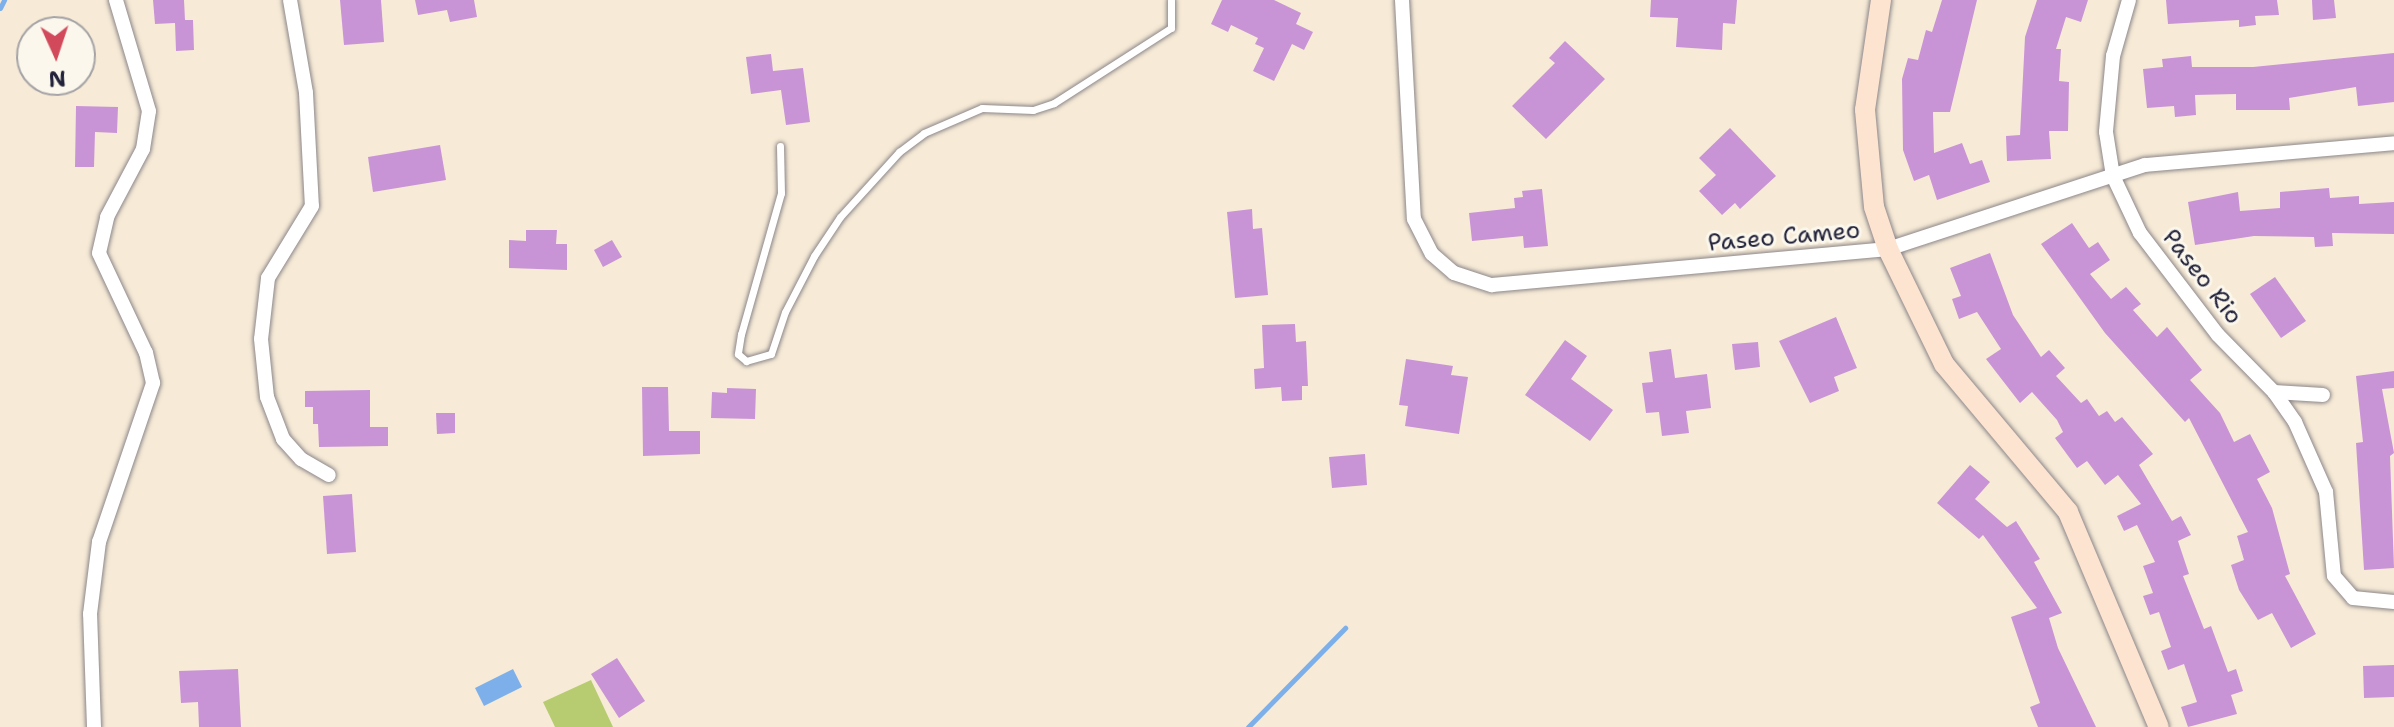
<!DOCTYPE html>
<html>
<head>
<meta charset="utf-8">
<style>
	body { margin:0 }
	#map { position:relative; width:2394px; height:727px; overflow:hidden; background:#f7ebd7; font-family:"Shantell Sans",sans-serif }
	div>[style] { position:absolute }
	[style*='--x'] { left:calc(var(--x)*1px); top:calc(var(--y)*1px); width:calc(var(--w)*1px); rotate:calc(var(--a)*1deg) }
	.green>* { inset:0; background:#b7cc71 }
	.water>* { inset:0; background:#7db0ea }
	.stream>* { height:5px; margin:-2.5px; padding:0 2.5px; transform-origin:2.5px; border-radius:2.5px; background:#7db0ea }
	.building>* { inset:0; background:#c994d6 }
	.roads { filter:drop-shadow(0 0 2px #8c8689) drop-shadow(0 0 2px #8c8689) }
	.lane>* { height:7px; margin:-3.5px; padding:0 3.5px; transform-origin:3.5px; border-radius:3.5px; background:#fff }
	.street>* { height:14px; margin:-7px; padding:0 7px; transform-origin:7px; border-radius:7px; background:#fff }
	.secondary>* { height:20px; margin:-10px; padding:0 10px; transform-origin:10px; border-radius:10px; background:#fde4d1 }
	span { translate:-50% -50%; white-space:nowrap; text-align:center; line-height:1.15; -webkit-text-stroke:6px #fbf7ec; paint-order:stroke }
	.street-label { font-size:24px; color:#22223b }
	.north { position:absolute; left:16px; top:16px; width:80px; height:80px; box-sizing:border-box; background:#fbf7ec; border:2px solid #a4a2a5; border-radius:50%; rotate:177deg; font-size:22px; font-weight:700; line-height:32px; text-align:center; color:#22223b }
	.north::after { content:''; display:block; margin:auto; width:28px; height:36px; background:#d1495b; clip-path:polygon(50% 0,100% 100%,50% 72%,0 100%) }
</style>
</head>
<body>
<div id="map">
	<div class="green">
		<i style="clip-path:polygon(591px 680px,613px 727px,555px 727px,543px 702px)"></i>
	</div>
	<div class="water">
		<i style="clip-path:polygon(513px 669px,522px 687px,484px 706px,475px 688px)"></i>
	</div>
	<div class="stream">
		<i style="--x:0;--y:8;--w:9;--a:-63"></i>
		<i style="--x:1248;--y:727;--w:139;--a:-45.6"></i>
	</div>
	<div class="building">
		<i style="clip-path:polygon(153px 0,184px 0,185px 20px,193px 20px,194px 50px,176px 51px,175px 23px,155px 24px)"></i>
		<i style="clip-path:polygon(340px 0,381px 0,384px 42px,344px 45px)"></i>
		<i style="clip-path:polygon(415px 0,474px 0,477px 17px,450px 22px,447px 10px,418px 15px)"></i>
		<i style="clip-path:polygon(1222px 0,1274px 0,1301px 13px,1296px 24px,1313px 32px,1304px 50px,1292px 44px,1274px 81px,1253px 71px,1264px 48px,1255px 44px,1258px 38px,1231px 25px,1228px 32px,1211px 24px)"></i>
		<i style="clip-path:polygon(1651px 0,1737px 0,1735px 24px,1723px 23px,1722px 50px,1676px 47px,1678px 18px,1650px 17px)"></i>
		<i style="clip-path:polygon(1942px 0,1977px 0,1950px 112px,1933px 112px,1934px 153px,1962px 143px,1970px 164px,1982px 160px,1990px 182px,1937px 200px,1929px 175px,1914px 181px,1903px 150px,1902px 79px,1908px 58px,1918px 60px,1926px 30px,1932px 32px)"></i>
		<i style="clip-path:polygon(2037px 0,2088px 0,2081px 22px,2066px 17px,2056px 49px,2061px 49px,2059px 81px,2069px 82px,2068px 131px,2049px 131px,2051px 159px,2007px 161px,2006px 136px,2020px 135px,2025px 37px)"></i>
		<i style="clip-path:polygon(2166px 0,2277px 0,2279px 15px,2255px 16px,2256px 25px,2239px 27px,2239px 20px,2168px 24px)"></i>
		<i style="clip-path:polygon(2312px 0,2334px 0,2336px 18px,2313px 20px)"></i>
		<i style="clip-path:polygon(1565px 41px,1605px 79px,1546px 139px,1512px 106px,1555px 63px,1549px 58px)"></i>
		<i style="clip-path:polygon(2394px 53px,2394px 102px,2358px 106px,2356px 87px,2289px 98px,2290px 110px,2236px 110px,2236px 94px,2195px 95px,2196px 115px,2175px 117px,2174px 106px,2147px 108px,2143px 69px,2163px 67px,2162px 59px,2191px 56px,2192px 67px,2253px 67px)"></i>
		<i style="clip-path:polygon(771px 54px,773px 71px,803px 68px,810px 122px,786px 125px,781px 90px,751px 94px,746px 57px)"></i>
		<i style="clip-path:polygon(76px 106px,118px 107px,117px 133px,95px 132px,94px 167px,75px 167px)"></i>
		<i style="clip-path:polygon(1730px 128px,1776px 176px,1740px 209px,1735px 203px,1722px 215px,1699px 191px,1716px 175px,1699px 158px)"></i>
		<i style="clip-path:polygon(440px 145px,446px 180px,373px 192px,368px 157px)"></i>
		<i style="clip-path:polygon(2329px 188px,2330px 198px,2359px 196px,2359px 204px,2394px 202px,2394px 234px,2332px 233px,2333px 246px,2315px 247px,2314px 237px,2254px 236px,2195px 245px,2188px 202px,2238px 192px,2240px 211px,2280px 208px,2280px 192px)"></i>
		<i style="clip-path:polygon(1542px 189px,1548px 246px,1524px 248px,1523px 236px,1472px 241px,1469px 213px,1515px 208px,1514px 198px,1523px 197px,1522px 191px)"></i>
		<i style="clip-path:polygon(1252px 209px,1253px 229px,1262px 228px,1268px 295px,1235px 298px,1227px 212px)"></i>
		<i style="clip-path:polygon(2072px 223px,2089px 248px,2098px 242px,2110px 260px,2090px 274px,2111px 299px,2126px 287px,2141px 304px,2133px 310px,2157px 337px,2167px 327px,2202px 370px,2190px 380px,2220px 413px,2234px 442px,2250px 434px,2270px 472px,2257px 479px,2272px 508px,2290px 574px,2285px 576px,2316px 634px,2291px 648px,2272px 613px,2258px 620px,2239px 590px,2231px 565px,2244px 560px,2237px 536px,2248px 532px,2189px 418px,2185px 422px,2105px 333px,2041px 244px)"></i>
		<i style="clip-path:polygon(526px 230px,557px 230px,556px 244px,567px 244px,567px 270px,509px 268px,509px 240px,526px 241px)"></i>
		<i style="clip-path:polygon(612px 240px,622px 257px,603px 267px,594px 250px)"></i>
		<i style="clip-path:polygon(1990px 253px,2013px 315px,2041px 357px,2049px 350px,2065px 368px,2056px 376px,2081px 403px,2087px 399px,2099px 416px,2107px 411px,2115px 422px,2122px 417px,2153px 454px,2139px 465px,2172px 521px,2181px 516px,2191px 535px,2178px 541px,2189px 574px,2183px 576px,2204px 629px,2211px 626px,2228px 672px,2236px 669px,2243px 691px,2231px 695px,2237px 714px,2188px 727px,2181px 707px,2197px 702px,2184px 664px,2168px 670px,2161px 651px,2171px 647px,2159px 612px,2150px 615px,2143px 596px,2153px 593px,2143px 566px,2155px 562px,2137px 525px,2124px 531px,2117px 516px,2141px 504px,2118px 475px,2105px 485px,2087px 461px,2077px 468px,2055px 438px,2063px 432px,2057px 420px,2032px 392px,2020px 403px,1986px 359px,2001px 349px,1977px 312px,1959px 319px,1952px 299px,1961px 296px,1950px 268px)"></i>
		<i style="clip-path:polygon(2275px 277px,2306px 321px,2281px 338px,2250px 294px)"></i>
		<i style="clip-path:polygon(1836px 317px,1857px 368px,1834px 377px,1839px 391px,1810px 403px,1779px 341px)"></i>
		<i style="clip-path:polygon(1295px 324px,1296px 342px,1306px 341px,1308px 386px,1302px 386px,1302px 400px,1282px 401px,1281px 387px,1255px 389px,1254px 369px,1264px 368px,1262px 325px)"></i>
		<i style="clip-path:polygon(1565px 340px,1587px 356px,1571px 379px,1613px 410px,1590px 441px,1525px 395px)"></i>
		<i style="clip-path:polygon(1758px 342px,1760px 367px,1735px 370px,1732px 344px)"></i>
		<i style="clip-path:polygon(1671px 349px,1675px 378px,1707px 374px,1711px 408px,1686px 411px,1689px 433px,1662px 436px,1659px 412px,1646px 413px,1642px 383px,1653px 382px,1649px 352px)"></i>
		<i style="clip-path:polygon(1406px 359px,1453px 366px,1451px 375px,1468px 377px,1459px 434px,1405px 426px,1408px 406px,1399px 405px)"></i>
		<i style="clip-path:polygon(2394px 371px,2394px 388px,2382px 389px,2394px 453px,2390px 456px,2394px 568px,2364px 570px,2356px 443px,2363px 442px,2356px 376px)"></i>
		<i style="clip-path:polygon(642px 387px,668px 387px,669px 431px,700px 431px,700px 454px,643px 456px)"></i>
		<i style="clip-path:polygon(727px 388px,756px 389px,755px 419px,711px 418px,712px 392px,727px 393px)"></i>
		<i style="clip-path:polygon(370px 390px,370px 427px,388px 427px,388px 446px,319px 447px,318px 424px,313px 424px,313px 407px,305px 407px,305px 391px)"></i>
		<i style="clip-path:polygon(436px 413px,455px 413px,455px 433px,437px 434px)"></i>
		<i style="clip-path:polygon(1365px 454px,1367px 485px,1332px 488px,1329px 457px)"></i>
		<i style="clip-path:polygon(1970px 465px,1990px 482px,1975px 499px,2007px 527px,2016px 521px,2040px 559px,2034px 562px,2062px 613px,2049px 618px,2058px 648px,2096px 727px,2038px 727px,2030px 707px,2040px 703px,2011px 617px,2037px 608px,1983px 535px,1979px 539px,1937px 503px)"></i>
		<i style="clip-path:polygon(352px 494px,356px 552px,327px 554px,323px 496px)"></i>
		<i style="clip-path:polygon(617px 658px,645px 701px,619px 718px,591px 674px)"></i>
		<i style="clip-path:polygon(2394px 665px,2394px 697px,2364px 698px,2363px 666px)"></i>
		<i style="clip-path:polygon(238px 669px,241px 727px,199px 727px,198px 702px,181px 703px,179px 671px)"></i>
	</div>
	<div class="roads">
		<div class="lane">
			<i style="--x:780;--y:146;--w:47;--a:88.8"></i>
			<i style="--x:781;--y:193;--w:147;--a:105.8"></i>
			<i style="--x:741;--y:334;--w:20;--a:99"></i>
			<i style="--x:738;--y:354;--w:11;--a:41"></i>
			<i style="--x:746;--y:361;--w:26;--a:-16"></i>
			<i style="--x:771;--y:354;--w:44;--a:-71.6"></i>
			<i style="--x:785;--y:312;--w:63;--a:-62.6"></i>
			<i style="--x:814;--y:256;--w:47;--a:-56.3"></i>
			<i style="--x:840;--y:217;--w:88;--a:-47.8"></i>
			<i style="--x:899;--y:152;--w:31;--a:-37"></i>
			<i style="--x:924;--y:133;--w:63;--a:-23.3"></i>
			<i style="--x:982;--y:108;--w:51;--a:2.2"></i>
			<i style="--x:1033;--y:110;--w:22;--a:-18"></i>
			<i style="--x:1054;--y:103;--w:139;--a:-32.7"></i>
			<i style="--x:1171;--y:28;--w:28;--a:-90"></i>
		</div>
		<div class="street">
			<i style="--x:290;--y:0;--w:94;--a:80.2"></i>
			<i style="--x:306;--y:93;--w:113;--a:87"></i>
			<i style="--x:312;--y:206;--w:84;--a:121.4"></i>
			<i style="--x:268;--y:278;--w:61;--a:96.5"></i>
			<i style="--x:261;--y:339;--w:58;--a:84.1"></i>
			<i style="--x:267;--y:397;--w:45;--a:69.1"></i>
			<i style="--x:283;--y:439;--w:27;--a:48"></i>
			<i style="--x:301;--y:459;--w:32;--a:30"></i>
			<i style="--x:1402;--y:0;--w:219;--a:86.9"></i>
			<i style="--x:1414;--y:219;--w:39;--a:63"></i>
			<i style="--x:1432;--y:254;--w:29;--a:41"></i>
			<i style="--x:1454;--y:273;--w:40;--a:18"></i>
			<i style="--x:1492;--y:285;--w:398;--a:-5.2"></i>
			<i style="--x:1888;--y:249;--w:270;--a:-18.1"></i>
			<i style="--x:2145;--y:165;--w:250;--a:-5"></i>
			<i style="--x:2129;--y:0;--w:58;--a:105.9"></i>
			<i style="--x:2113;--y:56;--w:76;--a:95.3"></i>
			<i style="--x:2106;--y:132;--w:45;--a:81"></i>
			<i style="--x:2113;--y:176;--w:63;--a:64.7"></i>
			<i style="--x:2140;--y:233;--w:128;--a:52.6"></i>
			<i style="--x:2218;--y:335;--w:80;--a:45.5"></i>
			<i style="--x:2274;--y:392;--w:49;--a:3.5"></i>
			<i style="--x:2274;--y:392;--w:37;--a:55"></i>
			<i style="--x:2295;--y:422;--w:77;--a:66.1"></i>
			<i style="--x:2326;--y:492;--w:84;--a:84.6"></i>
			<i style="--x:2334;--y:576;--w:29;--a:49"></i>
			<i style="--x:2353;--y:598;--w:41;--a:5.6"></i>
			<i style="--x:94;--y:727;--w:113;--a:-92"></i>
			<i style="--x:90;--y:614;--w:73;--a:-82.9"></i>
			<i style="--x:99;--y:542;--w:168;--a:-71.2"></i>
			<i style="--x:153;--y:383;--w:31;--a:-103"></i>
			<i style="--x:146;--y:353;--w:110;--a:-115.2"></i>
			<i style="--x:99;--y:253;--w:37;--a:-77"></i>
			<i style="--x:107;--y:217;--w:77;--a:-62.1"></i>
			<i style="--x:143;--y:149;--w:38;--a:-81"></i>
			<i style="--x:149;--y:111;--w:116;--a:-106.6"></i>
		</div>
		<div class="secondary">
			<i style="--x:1881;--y:0;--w:111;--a:98.3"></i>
			<i style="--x:1865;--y:110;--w:97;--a:84.7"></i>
			<i style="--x:1874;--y:207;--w:44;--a:71.6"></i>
			<i style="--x:1888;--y:249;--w:128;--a:64"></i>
			<i style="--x:1944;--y:364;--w:193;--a:50"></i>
			<i style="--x:2068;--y:512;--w:233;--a:67.1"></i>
		</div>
	</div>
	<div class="street-label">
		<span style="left:1784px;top:237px;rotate:-5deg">Paseo Cameo</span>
		<span style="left:2202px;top:277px;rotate:52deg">Paseo Rio</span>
	</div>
	<div class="north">N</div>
</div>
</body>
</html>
